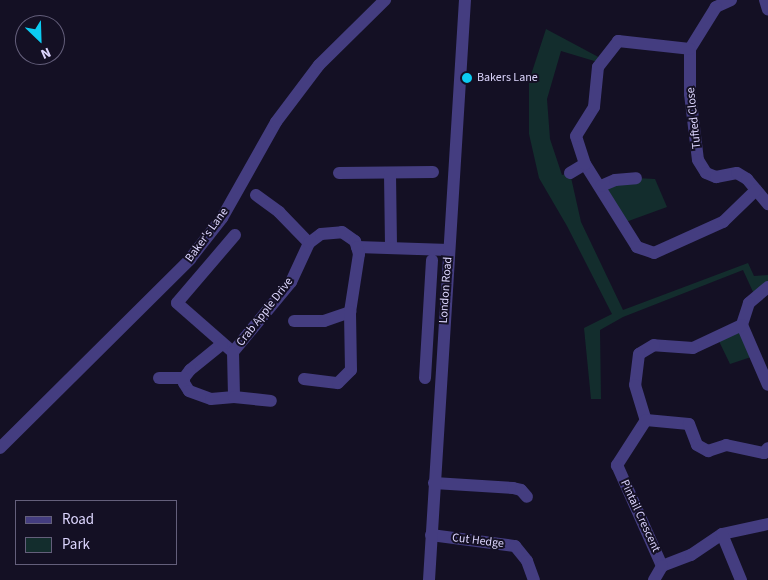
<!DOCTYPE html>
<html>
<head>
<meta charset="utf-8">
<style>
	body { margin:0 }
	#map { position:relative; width:768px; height:580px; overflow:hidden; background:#141024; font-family:"Source Sans 3",sans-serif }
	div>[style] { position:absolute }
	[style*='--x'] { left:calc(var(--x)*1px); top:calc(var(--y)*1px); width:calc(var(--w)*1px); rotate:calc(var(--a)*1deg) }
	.green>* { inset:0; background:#132d2d }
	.minor>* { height:12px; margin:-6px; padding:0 6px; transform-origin:6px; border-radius:6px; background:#443d80 }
	.dots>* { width:14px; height:14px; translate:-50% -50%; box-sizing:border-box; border:2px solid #141024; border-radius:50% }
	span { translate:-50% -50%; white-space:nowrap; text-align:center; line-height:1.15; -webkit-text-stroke:4px #141024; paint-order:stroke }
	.poi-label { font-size:12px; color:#dcd5fd }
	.left { translate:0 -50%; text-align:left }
	.street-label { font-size:12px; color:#dcd5fd }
	.legend { position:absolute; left:15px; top:500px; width:162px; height:65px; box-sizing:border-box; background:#141024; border:1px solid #645f7b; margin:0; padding:6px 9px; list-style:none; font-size:15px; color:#dcd5fd }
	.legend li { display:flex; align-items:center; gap:10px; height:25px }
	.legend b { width:25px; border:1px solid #645f7b }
	.north { position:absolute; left:15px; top:15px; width:50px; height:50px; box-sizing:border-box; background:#141024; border:1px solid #645f7b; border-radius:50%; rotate:156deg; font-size:14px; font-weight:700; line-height:20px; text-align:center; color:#dcd5fd }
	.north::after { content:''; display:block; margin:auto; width:18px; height:22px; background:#0cccf2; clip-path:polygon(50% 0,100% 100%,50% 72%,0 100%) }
</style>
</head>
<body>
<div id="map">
	<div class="green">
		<i style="clip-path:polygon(546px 29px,604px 60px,601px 63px,561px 51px,547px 99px,550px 139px,562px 175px,570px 173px,581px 222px,623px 310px,748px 263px,754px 276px,768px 275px,768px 282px,754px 294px,743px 270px,623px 317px,600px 330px,601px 399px,591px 399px,584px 328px,612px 314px,567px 226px,539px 178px,529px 134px,529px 81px)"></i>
		<i style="clip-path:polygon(636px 178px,655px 179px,667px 207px,623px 223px,601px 186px)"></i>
		<i style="clip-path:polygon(742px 325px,754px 356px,730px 364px,717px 337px)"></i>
	</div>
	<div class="minor">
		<i style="--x:731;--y:0;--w:17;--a:155"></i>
		<i style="--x:716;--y:7;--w:49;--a:121.8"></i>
		<i style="--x:690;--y:49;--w:45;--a:90"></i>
		<i style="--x:690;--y:94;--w:66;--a:83.1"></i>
		<i style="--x:698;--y:160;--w:15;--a:58"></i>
		<i style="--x:706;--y:173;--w:11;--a:22"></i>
		<i style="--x:716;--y:177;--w:21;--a:-11"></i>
		<i style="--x:737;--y:173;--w:12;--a:31"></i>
		<i style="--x:747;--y:179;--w:33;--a:50"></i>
		<i style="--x:765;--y:0;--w:10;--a:73"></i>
		<i style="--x:585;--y:164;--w:98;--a:57.9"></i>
		<i style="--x:637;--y:247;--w:18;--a:19"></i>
		<i style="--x:654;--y:253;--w:76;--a:-24.2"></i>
		<i style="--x:723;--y:222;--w:46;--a:-44.1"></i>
		<i style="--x:339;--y:173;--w:94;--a:-0.6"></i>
		<i style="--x:570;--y:173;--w:17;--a:-31"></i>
		<i style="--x:585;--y:164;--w:29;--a:-108"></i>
		<i style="--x:576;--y:136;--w:34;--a:-58"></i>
		<i style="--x:594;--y:107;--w:40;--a:-84.3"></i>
		<i style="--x:598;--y:67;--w:33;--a:-52"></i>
		<i style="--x:618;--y:41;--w:72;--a:6.3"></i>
		<i style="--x:390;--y:174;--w:74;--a:89.2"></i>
		<i style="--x:601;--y:186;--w:15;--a:-23"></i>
		<i style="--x:615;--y:180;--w:21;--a:-5"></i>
		<i style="--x:256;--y:195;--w:29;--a:36"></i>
		<i style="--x:279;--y:212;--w:43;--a:45.9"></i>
		<i style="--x:235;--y:235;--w:89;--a:130.5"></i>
		<i style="--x:177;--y:303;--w:74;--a:41.2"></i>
		<i style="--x:233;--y:352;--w:91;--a:-50.4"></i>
		<i style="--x:291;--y:282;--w:43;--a:-65.2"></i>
		<i style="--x:309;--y:243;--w:15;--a:-37"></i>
		<i style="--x:321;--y:234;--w:21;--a:-5"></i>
		<i style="--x:342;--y:232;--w:16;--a:35"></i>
		<i style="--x:355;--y:241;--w:6;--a:72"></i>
		<i style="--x:357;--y:247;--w:92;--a:1.9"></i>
		<i style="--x:768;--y:287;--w:25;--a:140"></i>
		<i style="--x:749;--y:303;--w:23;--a:108"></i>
		<i style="--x:742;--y:325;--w:65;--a:66.6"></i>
		<i style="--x:294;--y:321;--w:30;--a:0"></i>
		<i style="--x:324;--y:321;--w:28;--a:-19"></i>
		<i style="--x:350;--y:312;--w:59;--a:-81.2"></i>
		<i style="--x:359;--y:254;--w:7;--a:-106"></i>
		<i style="--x:742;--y:325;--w:54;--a:154.9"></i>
		<i style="--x:693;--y:348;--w:39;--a:-176"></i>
		<i style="--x:654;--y:345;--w:17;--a:149"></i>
		<i style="--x:639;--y:354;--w:31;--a:97"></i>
		<i style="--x:635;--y:385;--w:37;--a:73"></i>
		<i style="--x:646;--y:420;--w:43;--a:5.3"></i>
		<i style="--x:689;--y:424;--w:22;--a:69"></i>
		<i style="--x:697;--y:445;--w:13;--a:29"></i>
		<i style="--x:708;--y:451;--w:19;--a:-18"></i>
		<i style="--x:726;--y:445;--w:39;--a:12"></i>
		<i style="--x:764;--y:453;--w:6;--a:-51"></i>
		<i style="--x:222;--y:344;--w:41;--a:140.9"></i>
		<i style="--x:190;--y:370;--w:10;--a:127"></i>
		<i style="--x:184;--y:378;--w:5;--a:90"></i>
		<i style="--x:184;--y:383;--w:9;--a:58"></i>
		<i style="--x:189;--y:391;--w:23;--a:20"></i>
		<i style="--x:211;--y:399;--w:23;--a:-5"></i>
		<i style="--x:233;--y:352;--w:45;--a:88.7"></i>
		<i style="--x:234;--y:397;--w:37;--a:6"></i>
		<i style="--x:159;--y:378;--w:25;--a:0"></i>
		<i style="--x:425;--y:378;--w:118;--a:-86.6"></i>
		<i style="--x:304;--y:379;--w:34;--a:7"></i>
		<i style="--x:338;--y:383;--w:18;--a:-45"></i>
		<i style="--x:351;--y:370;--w:58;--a:-91"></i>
		<i style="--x:646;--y:420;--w:54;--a:122.8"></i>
		<i style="--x:617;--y:465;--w:111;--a:66"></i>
		<i style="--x:662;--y:566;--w:31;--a:-21"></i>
		<i style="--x:691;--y:555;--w:37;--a:-34"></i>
		<i style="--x:722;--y:534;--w:47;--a:-12.3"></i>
		<i style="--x:0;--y:448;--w:268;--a:-44.8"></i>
		<i style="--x:190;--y:259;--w:52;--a:-52"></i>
		<i style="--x:222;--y:218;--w:110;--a:-60.6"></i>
		<i style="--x:276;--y:122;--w:71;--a:-53"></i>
		<i style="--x:319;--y:65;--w:93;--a:-44.6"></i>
		<i style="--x:434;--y:483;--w:79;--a:3.6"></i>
		<i style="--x:513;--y:488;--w:8;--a:14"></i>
		<i style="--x:521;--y:490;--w:9;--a:49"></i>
		<i style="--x:722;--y:534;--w:50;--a:67.6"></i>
		<i style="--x:431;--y:535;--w:85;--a:7.5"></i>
		<i style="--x:515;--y:546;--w:19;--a:51"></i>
		<i style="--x:527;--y:561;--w:20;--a:70"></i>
		<i style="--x:429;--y:580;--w:581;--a:-86.45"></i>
		<i style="--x:654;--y:580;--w:16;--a:-60"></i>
	</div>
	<div class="dots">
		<i style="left:467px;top:78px;background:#0cccf2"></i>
	</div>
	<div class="poi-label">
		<span class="left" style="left:477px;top:78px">Bakers Lane</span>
	</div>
	<div class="street-label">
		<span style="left:694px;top:118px;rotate:-96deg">Tufted Close</span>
		<span style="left:207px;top:235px;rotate:-54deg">Baker's Lane</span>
		<span style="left:446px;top:290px;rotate:-86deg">London Road</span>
		<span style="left:265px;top:312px;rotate:-52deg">Crab Apple Drive</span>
		<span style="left:640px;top:516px;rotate:65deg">Pintail Crescent</span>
		<span style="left:478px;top:541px;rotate:7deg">Cut Hedge</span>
	</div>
	<ul class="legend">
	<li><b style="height:6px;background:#443d80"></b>Road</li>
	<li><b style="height:14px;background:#132d2d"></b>Park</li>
	</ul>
	<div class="north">N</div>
</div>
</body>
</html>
